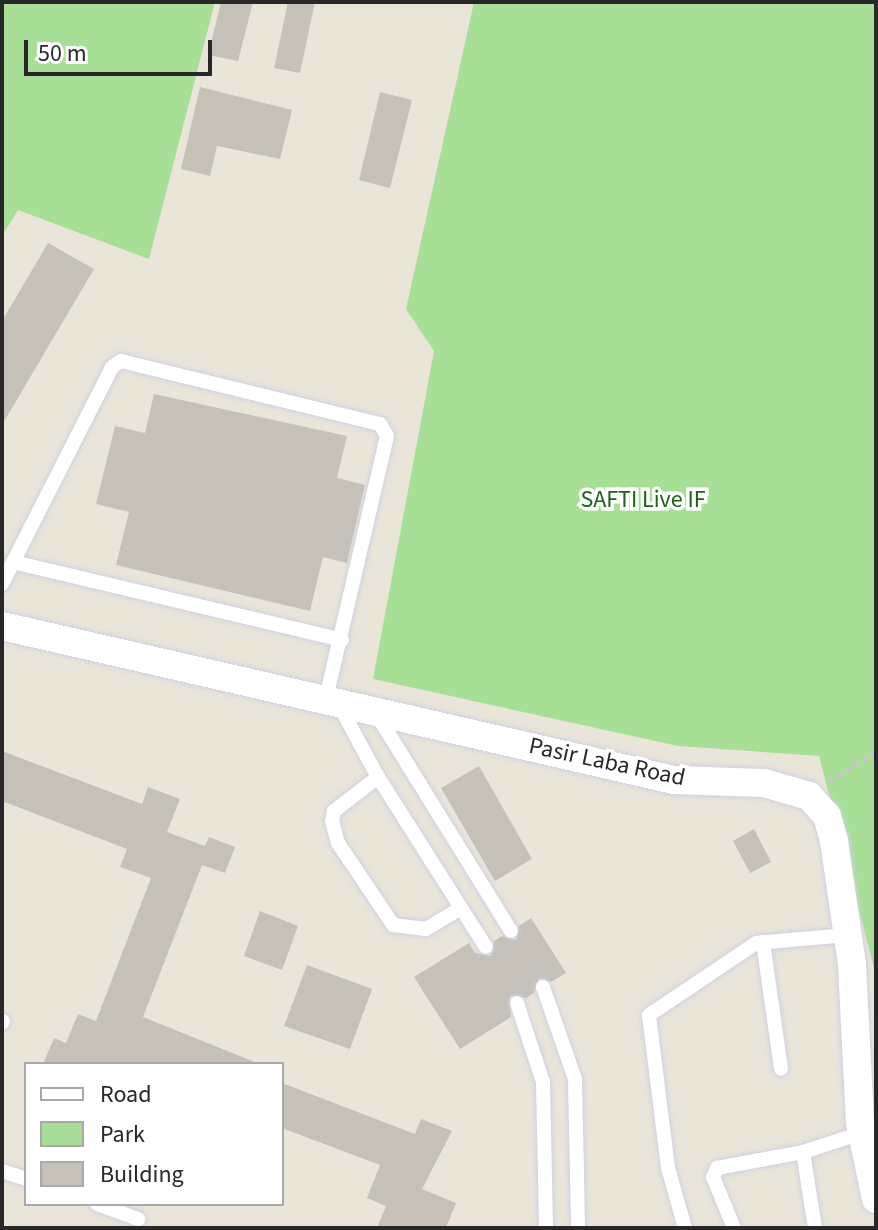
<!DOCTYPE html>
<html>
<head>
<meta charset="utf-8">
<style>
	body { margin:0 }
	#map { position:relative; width:878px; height:1230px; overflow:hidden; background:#eae5d9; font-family:"Source Sans 3",sans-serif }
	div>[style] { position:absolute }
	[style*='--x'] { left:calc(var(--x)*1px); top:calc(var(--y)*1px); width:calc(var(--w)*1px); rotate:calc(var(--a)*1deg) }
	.green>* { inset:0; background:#a7df97 }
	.building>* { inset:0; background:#c5c1b9 }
	.path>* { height:5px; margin-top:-2.5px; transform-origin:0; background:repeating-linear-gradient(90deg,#c7c7c7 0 6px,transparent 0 10px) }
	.roads { filter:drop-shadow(0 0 2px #cfd0e1) drop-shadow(0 0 2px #cfd0e1) }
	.lane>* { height:14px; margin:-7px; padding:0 7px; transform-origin:7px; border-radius:7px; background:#fff }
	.street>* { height:28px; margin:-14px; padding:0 14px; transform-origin:14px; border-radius:14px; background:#fff }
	span { translate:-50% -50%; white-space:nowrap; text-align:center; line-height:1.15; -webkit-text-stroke:7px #fff; paint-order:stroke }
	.park-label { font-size:24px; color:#21611b }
	.street-label { font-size:24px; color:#282828 }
	.frame { position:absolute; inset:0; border:4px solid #282828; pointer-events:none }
	.legend { position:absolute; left:24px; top:1062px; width:260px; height:144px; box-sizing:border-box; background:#fff; border:2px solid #a9a9a9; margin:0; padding:10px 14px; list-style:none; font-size:24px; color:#282828 }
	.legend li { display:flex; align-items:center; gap:16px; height:40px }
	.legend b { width:40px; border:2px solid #a9a9a9 }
	.scale { position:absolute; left:24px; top:40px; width:188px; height:36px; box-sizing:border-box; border:4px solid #282828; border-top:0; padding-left:10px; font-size:24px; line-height:28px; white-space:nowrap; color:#282828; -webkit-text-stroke:6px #fff; paint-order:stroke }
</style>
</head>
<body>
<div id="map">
	<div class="green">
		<i style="clip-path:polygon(2px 2px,215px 2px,149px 259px,18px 210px,2px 236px)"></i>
		<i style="clip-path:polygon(474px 2px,876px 2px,876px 976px,819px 756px,678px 746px,373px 679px,434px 351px,406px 309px)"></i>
	</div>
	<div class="building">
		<i style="clip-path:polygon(221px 2px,253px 2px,238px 61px,208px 55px)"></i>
		<i style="clip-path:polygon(288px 2px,315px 2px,300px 73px,274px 68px)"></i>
		<i style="clip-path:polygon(200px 87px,292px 110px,280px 159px,217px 146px,210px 176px,181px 169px)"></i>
		<i style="clip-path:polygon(380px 92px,412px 100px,390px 188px,359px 180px)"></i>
		<i style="clip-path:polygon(48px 243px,94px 269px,2px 425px,2px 321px)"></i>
		<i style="clip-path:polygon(154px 394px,347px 436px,337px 478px,365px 485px,347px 563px,323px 557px,310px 611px,116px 565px,129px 512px,96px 504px,115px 426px,145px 433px)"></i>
		<i style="clip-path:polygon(2px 751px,142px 804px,148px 787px,180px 799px,167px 832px,205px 846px,209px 837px,235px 847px,225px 873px,202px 865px,143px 1017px,260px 1064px,43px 1064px,54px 1038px,66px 1043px,78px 1014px,96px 1021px,151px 878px,120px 867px,127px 849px,2px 801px)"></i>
		<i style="clip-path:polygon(479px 766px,532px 859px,495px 881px,441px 788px)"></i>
		<i style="clip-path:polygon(754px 829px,771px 862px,750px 873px,733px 841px)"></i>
		<i style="clip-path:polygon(260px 911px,298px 926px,282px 970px,244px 956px)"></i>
		<i style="clip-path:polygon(531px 918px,566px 973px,551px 982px,539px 978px,534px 993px,526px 998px,510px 996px,511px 1017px,460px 1049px,414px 977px,469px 943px,475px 953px,491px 956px,494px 941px,502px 936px,516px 940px,519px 926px)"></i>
		<i style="clip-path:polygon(307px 965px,372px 989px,350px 1049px,284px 1026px)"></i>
		<i style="clip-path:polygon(282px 1083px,415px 1134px,421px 1119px,452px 1131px,422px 1189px,456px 1203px,446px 1228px,377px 1228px,386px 1206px,367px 1198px,380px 1165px,282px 1128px)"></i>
	</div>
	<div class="path">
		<i style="--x:829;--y:781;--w:56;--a:-32.6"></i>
	</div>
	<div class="roads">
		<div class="lane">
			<i style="--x:13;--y:562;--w:338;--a:13.3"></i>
			<i style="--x:2;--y:584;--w:243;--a:-63.1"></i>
			<i style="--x:112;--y:367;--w:11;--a:-34"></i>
			<i style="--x:121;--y:361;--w:267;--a:13.7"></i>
			<i style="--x:380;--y:424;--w:14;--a:60"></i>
			<i style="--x:387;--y:436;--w:274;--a:103.1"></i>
			<i style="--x:339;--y:705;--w:82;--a:61.6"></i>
			<i style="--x:378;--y:777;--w:201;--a:57.6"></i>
			<i style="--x:377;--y:715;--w:254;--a:58.2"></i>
			<i style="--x:378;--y:777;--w:56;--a:142.3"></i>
			<i style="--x:334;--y:811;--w:10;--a:101"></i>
			<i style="--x:332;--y:821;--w:23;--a:75"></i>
			<i style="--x:338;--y:843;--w:99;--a:56.1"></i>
			<i style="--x:393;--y:925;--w:33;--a:7"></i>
			<i style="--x:426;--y:929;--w:41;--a:-31"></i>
			<i style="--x:763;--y:942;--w:128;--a:81.9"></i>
			<i style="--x:543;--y:987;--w:97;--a:70.8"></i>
			<i style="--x:575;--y:1079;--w:149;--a:88.8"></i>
			<i style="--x:517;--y:1003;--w:83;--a:71.8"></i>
			<i style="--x:543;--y:1082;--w:146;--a:88.8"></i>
			<i style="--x:2;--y:1023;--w:2;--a:-63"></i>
			<i style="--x:803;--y:1152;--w:77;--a:81"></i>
			<i style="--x:2;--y:1171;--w:25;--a:18"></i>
			<i style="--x:97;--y:1204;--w:44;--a:20.1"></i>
			<i style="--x:685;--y:1228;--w:62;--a:-105.8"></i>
			<i style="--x:668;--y:1168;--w:154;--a:-97.1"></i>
			<i style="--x:649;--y:1015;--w:129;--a:-33.9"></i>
			<i style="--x:756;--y:943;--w:91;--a:-5"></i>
			<i style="--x:734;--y:1228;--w:55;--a:-112.4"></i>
			<i style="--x:713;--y:1177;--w:10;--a:-66"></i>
			<i style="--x:717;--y:1168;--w:87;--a:-10.5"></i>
			<i style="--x:803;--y:1152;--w:62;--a:-17.9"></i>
		</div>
		<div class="street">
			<i style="--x:2;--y:626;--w:689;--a:12.91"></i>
			<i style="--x:674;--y:780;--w:90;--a:1.9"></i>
			<i style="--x:764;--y:783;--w:47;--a:16.1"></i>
			<i style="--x:809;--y:796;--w:27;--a:48"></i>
			<i style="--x:827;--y:816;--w:26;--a:74"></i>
			<i style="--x:834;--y:841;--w:125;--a:81.7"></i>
			<i style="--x:852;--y:965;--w:158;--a:87.1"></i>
			<i style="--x:860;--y:1123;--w:78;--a:78.1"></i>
		</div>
	</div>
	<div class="park-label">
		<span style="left:643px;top:500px">SAFTI Live IF</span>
	</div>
	<div class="street-label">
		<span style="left:607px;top:762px;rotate:12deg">Pasir Laba Road</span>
	</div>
	<div class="frame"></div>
	<ul class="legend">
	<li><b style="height:10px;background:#fff"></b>Road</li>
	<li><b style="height:22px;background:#a7df97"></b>Park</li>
	<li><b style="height:22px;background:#c5c1b9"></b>Building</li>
	</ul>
	<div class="scale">50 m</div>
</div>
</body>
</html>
